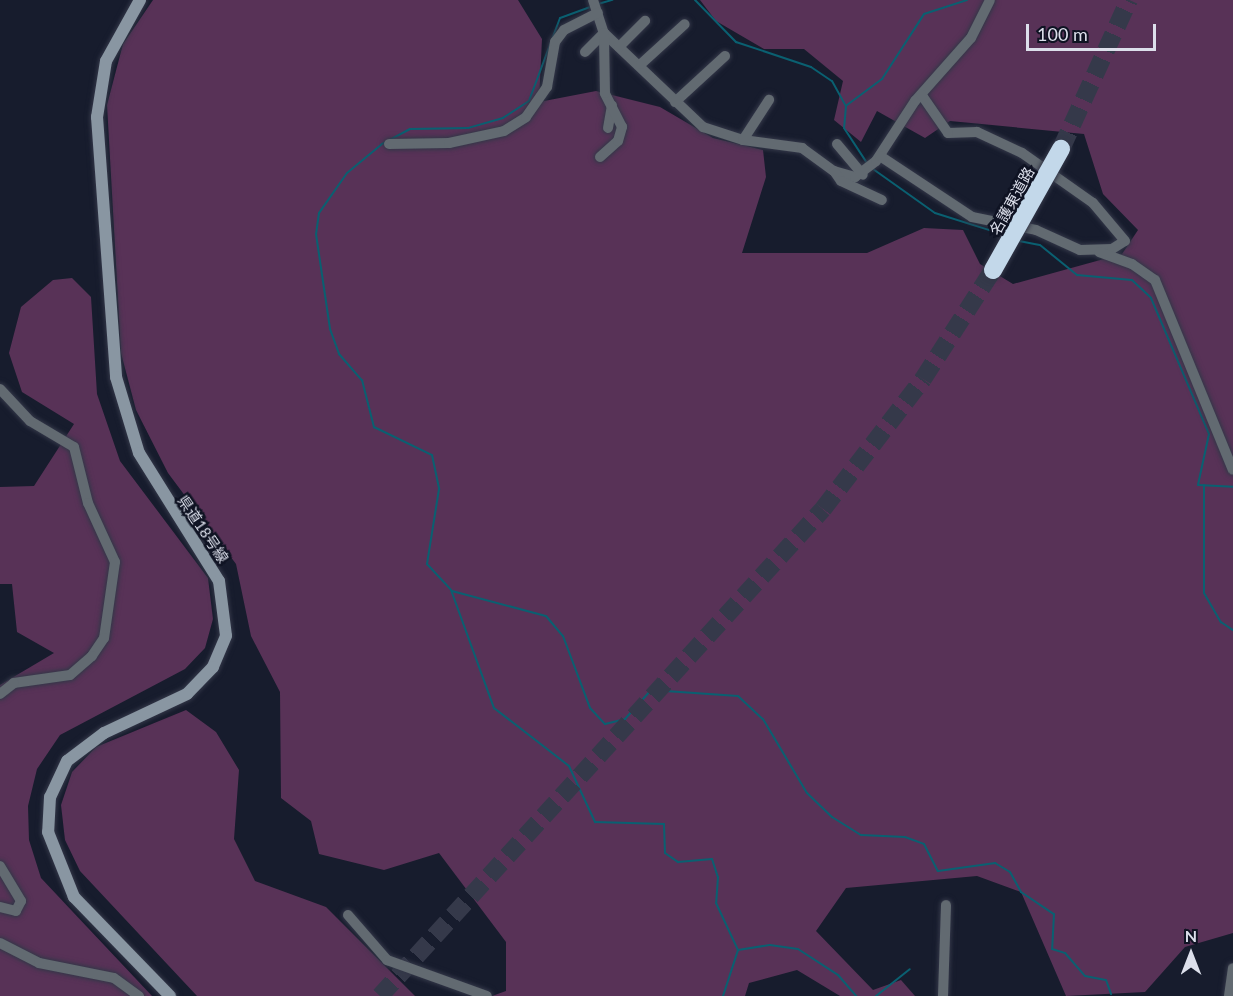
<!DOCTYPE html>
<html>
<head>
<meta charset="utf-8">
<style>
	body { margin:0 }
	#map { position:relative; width:1233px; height:996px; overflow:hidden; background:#171c2d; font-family:Lato,"Noto Sans JP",sans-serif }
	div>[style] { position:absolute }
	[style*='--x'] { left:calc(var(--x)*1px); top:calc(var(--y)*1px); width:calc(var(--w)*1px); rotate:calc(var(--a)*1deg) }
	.forest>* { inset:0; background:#583257 }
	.stream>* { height:2px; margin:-1px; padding:0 1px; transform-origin:1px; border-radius:1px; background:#0a6071 }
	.motorway-tunnel>* { height:18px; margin-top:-9px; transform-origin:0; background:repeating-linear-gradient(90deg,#35394a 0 18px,transparent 0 27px) }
	.roads { filter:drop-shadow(0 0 2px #333748) drop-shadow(0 0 2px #333748) }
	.minor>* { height:10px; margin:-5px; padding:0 5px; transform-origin:5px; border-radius:5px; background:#626a71 }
	.secondary>* { height:12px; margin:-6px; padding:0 6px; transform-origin:6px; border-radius:6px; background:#8996a2 }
	.bridges { filter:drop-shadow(0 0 2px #333748) drop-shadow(0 0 2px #333748) }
	.motorway-bridge>* { height:18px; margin:-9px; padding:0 9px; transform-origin:9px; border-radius:9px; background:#c3d8ea }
	span { translate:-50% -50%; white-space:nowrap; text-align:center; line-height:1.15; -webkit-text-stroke:5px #0f1323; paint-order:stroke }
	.street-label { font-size:15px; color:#dcdfeb }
	.north { position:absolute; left:1161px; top:924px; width:60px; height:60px; -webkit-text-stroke:4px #0f1323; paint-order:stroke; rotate:0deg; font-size:16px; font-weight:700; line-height:24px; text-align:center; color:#dcdfeb }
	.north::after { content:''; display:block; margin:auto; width:21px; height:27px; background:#dcdfeb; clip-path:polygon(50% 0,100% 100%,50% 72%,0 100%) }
	.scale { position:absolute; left:1026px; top:24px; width:130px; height:27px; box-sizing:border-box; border:3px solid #dcdfeb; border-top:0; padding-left:8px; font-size:18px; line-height:21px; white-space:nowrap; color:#dcdfeb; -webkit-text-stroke:4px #0f1323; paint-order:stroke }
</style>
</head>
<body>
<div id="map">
	<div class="forest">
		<i style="clip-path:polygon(153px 0,518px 0,542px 39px,539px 102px,596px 91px,660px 107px,713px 138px,763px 150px,766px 177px,742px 253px,867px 253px,924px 228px,963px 230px,980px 264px,1013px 284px,1122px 254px,1138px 230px,1103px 194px,1084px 134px,950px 121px,925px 138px,877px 111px,861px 142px,834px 120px,843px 81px,804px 49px,764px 49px,716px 21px,700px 0,1233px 0,1233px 933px,1185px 947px,1145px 992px,1066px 996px,1021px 892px,977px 876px,846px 888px,816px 931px,873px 990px,901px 980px,915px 996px,840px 996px,797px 970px,749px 983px,745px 996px,492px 996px,506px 991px,506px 942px,439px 853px,384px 870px,319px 854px,311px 821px,281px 798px,280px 692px,251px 636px,236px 564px,168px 473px,136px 410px,121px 353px,107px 105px,123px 44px)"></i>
		<i style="clip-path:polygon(72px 278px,91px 297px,97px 394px,120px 461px,208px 578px,213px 619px,205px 648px,185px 669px,60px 735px,37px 769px,28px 806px,29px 840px,41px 878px,152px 996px,0 996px,0 685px,54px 653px,17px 632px,12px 584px,0 584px,0 487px,34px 486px,74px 424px,22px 392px,9px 353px,21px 307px,53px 280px)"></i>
		<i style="clip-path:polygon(186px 710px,216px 732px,239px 770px,234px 839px,255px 881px,326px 907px,415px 996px,197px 996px,80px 871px,65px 840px,61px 805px,72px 772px,96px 747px)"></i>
	</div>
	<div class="stream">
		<i style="--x:695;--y:0;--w:59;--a:45.7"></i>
		<i style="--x:736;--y:42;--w:79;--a:18.4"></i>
		<i style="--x:811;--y:67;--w:25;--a:34"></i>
		<i style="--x:832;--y:81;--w:29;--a:61"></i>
		<i style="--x:846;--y:106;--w:22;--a:95"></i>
		<i style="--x:844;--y:128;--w:42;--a:56.7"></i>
		<i style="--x:598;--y:4;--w:15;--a:-16"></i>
		<i style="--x:593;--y:6;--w:35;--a:160"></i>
		<i style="--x:560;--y:18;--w:89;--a:110.5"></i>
		<i style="--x:529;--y:101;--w:31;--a:147"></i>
		<i style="--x:503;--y:118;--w:35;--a:164"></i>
		<i style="--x:469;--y:128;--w:59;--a:179"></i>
		<i style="--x:410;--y:129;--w:32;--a:152"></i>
		<i style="--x:382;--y:144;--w:45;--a:140.4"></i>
		<i style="--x:347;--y:173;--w:49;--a:125"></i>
		<i style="--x:319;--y:213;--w:21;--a:98"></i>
		<i style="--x:316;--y:234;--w:96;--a:81.6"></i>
		<i style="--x:330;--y:329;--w:27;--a:70"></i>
		<i style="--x:339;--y:354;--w:35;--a:49"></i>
		<i style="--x:362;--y:380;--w:49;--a:75.7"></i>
		<i style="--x:374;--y:427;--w:64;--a:25.8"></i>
		<i style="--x:432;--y:455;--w:35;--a:78"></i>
		<i style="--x:439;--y:489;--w:76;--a:99.1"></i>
		<i style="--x:427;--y:564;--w:35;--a:47"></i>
		<i style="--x:451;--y:590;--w:126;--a:70"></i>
		<i style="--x:494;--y:708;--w:95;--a:37.7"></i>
		<i style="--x:569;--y:766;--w:62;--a:65.1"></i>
		<i style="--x:595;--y:822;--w:69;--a:1.7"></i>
		<i style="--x:664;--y:824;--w:29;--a:88"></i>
		<i style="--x:665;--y:853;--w:16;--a:35"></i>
		<i style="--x:678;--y:862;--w:34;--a:-5"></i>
		<i style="--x:712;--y:859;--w:19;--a:72"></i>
		<i style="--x:718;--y:877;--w:26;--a:94"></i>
		<i style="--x:716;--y:903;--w:52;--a:64.9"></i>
		<i style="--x:738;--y:950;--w:32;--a:-9"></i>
		<i style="--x:770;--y:945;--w:28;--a:8"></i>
		<i style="--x:798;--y:949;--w:48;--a:33"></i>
		<i style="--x:838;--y:975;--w:28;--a:49"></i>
		<i style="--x:847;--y:105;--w:44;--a:-36.6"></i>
		<i style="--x:882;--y:79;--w:77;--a:-57.1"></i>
		<i style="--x:924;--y:14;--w:45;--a:-18"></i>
		<i style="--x:873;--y:169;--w:76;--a:35.4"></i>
		<i style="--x:935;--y:213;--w:73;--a:17.4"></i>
		<i style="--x:1019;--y:241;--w:21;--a:11"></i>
		<i style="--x:1040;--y:245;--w:48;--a:39"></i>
		<i style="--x:1077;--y:275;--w:55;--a:5.2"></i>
		<i style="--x:1132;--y:280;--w:26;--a:43"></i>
		<i style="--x:1151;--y:298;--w:148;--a:66.9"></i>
		<i style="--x:1209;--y:434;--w:52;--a:102.2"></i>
		<i style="--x:1198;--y:485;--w:35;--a:3"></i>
		<i style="--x:1204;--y:485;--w:108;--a:90"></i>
		<i style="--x:1204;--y:593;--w:34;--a:60"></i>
		<i style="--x:1221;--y:622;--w:14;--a:34"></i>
		<i style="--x:452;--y:591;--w:97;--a:14.9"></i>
		<i style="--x:546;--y:616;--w:26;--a:50"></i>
		<i style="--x:563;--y:636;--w:77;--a:69.4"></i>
		<i style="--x:590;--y:708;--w:22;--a:47"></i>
		<i style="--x:605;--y:724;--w:21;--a:-14"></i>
		<i style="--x:625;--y:719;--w:39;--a:-48"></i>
		<i style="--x:651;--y:690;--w:87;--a:3.9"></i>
		<i style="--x:738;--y:696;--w:34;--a:43"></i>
		<i style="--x:763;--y:719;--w:86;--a:59.3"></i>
		<i style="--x:807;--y:793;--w:35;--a:44"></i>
		<i style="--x:832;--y:817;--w:34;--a:32"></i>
		<i style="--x:861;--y:835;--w:44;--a:2.6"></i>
		<i style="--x:905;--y:837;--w:20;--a:20"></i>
		<i style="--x:924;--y:844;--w:30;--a:63"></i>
		<i style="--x:938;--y:871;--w:58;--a:-8"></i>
		<i style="--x:995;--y:863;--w:17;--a:31"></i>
		<i style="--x:1010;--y:872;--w:23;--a:61"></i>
		<i style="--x:1021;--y:892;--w:40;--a:34"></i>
		<i style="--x:1054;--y:914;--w:35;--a:93"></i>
		<i style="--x:1052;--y:949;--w:14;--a:17"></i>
		<i style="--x:1065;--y:953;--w:30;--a:49"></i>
		<i style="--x:1085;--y:976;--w:21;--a:11"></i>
		<i style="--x:1106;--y:980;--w:15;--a:70"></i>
		<i style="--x:723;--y:996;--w:48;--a:-71.9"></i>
		<i style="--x:876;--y:996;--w:43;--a:-38.5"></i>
	</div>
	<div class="motorway-tunnel">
		<i style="--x:1061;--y:149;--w:164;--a:-65.5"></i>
		<i style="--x:380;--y:996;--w:658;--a:-47.71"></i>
		<i style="--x:823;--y:509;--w:164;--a:-52.4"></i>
		<i style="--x:923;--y:379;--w:130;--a:-57.3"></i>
	</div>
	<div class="roads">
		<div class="minor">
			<i style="--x:593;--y:0;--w:35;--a:72"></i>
			<i style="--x:604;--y:33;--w:137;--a:43.5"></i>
			<i style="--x:703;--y:127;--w:42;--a:18"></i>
			<i style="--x:743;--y:140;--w:60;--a:7.7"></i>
			<i style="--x:802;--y:148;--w:39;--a:36"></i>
			<i style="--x:834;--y:171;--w:22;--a:16"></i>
			<i style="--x:855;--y:177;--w:26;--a:-37"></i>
			<i style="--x:876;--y:161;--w:72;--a:-57"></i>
			<i style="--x:915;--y:101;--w:84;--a:-48.4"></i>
			<i style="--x:971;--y:38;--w:42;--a:-63.4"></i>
			<i style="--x:619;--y:47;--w:37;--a:-45"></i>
			<i style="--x:585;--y:52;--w:27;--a:-45"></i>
			<i style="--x:641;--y:64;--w:59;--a:-42.3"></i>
			<i style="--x:675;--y:102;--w:68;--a:-42.6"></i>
			<i style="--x:608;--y:128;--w:23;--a:-80"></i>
			<i style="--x:743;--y:140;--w:48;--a:-57"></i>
			<i style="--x:389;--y:144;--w:60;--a:-1"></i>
			<i style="--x:449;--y:143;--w:56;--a:-12.3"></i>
			<i style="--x:504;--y:131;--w:26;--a:-32"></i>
			<i style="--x:526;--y:117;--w:37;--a:-55"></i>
			<i style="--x:547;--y:87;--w:46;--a:-79.9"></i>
			<i style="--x:555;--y:42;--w:15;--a:-53"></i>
			<i style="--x:564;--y:30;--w:38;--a:-27"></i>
			<i style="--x:837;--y:144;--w:40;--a:50"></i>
			<i style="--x:880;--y:156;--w:110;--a:33.5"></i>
			<i style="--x:972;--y:217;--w:65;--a:11.5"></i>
			<i style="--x:1036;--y:230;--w:48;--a:24.4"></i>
			<i style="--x:1080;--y:250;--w:32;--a:-2"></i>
			<i style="--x:1112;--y:249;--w:15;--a:-32"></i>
			<i style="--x:1125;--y:241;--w:50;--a:-130.1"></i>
			<i style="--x:1093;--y:203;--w:87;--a:-144.8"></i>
			<i style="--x:1022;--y:153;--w:50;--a:-155"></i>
			<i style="--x:977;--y:132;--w:29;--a:178"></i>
			<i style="--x:948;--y:133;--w:47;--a:-124.7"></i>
			<i style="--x:600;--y:157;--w:24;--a:-42"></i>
			<i style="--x:618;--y:141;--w:15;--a:-74"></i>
			<i style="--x:622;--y:127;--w:38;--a:-117"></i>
			<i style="--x:605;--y:93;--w:60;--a:-91"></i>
			<i style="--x:834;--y:171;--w:12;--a:55"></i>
			<i style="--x:841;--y:181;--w:45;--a:24.9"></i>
			<i style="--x:1099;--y:252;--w:35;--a:20"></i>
			<i style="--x:1132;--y:264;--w:28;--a:35"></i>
			<i style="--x:1155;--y:280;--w:205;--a:67.7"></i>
			<i style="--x:0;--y:389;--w:44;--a:46.8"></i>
			<i style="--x:30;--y:421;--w:51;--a:30.6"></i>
			<i style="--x:74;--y:447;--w:58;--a:76"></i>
			<i style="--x:88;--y:503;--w:65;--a:65.4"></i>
			<i style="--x:115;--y:562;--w:77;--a:98.2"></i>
			<i style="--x:104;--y:638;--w:22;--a:124"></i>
			<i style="--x:92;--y:656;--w:29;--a:139"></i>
			<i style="--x:70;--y:675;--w:57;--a:171.9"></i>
			<i style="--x:14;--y:683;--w:18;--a:142"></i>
			<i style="--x:0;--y:866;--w:41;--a:59"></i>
			<i style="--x:21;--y:901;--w:11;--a:117"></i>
			<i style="--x:16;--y:911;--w:16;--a:-166"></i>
			<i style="--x:348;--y:915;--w:60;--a:49.1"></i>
			<i style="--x:387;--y:960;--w:106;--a:19.8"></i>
			<i style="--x:0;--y:943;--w:44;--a:27.1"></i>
			<i style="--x:39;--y:963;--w:76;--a:11.3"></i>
			<i style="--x:114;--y:978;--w:31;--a:36"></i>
			<i style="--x:943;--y:996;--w:91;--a:-88.1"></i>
			<i style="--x:1229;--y:996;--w:28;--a:-82"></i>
		</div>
		<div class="secondary">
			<i style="--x:140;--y:0;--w:70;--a:119.1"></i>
			<i style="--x:106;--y:61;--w:57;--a:99.1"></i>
			<i style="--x:97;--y:117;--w:261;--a:85.8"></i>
			<i style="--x:116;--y:377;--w:79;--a:73.2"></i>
			<i style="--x:139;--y:453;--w:151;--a:58"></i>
			<i style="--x:219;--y:581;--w:55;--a:82.7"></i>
			<i style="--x:226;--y:636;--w:34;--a:113"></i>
			<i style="--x:213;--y:667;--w:37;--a:134"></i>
			<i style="--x:187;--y:694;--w:92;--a:154.8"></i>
			<i style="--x:104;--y:733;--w:46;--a:142.9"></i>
			<i style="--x:67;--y:761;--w:40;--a:115"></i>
			<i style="--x:50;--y:797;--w:35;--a:93"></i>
			<i style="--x:48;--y:832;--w:70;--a:68.2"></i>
			<i style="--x:74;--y:897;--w:138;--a:45.9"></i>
		</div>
	</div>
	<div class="bridges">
		<div class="motorway-bridge">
			<i style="--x:993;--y:270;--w:139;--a:-60.7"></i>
		</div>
	</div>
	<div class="street-label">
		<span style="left:1012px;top:201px;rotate:-61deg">名護東道路</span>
		<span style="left:203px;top:529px;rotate:56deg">県道18号線</span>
	</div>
	<div class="north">N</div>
	<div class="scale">100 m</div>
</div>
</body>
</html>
